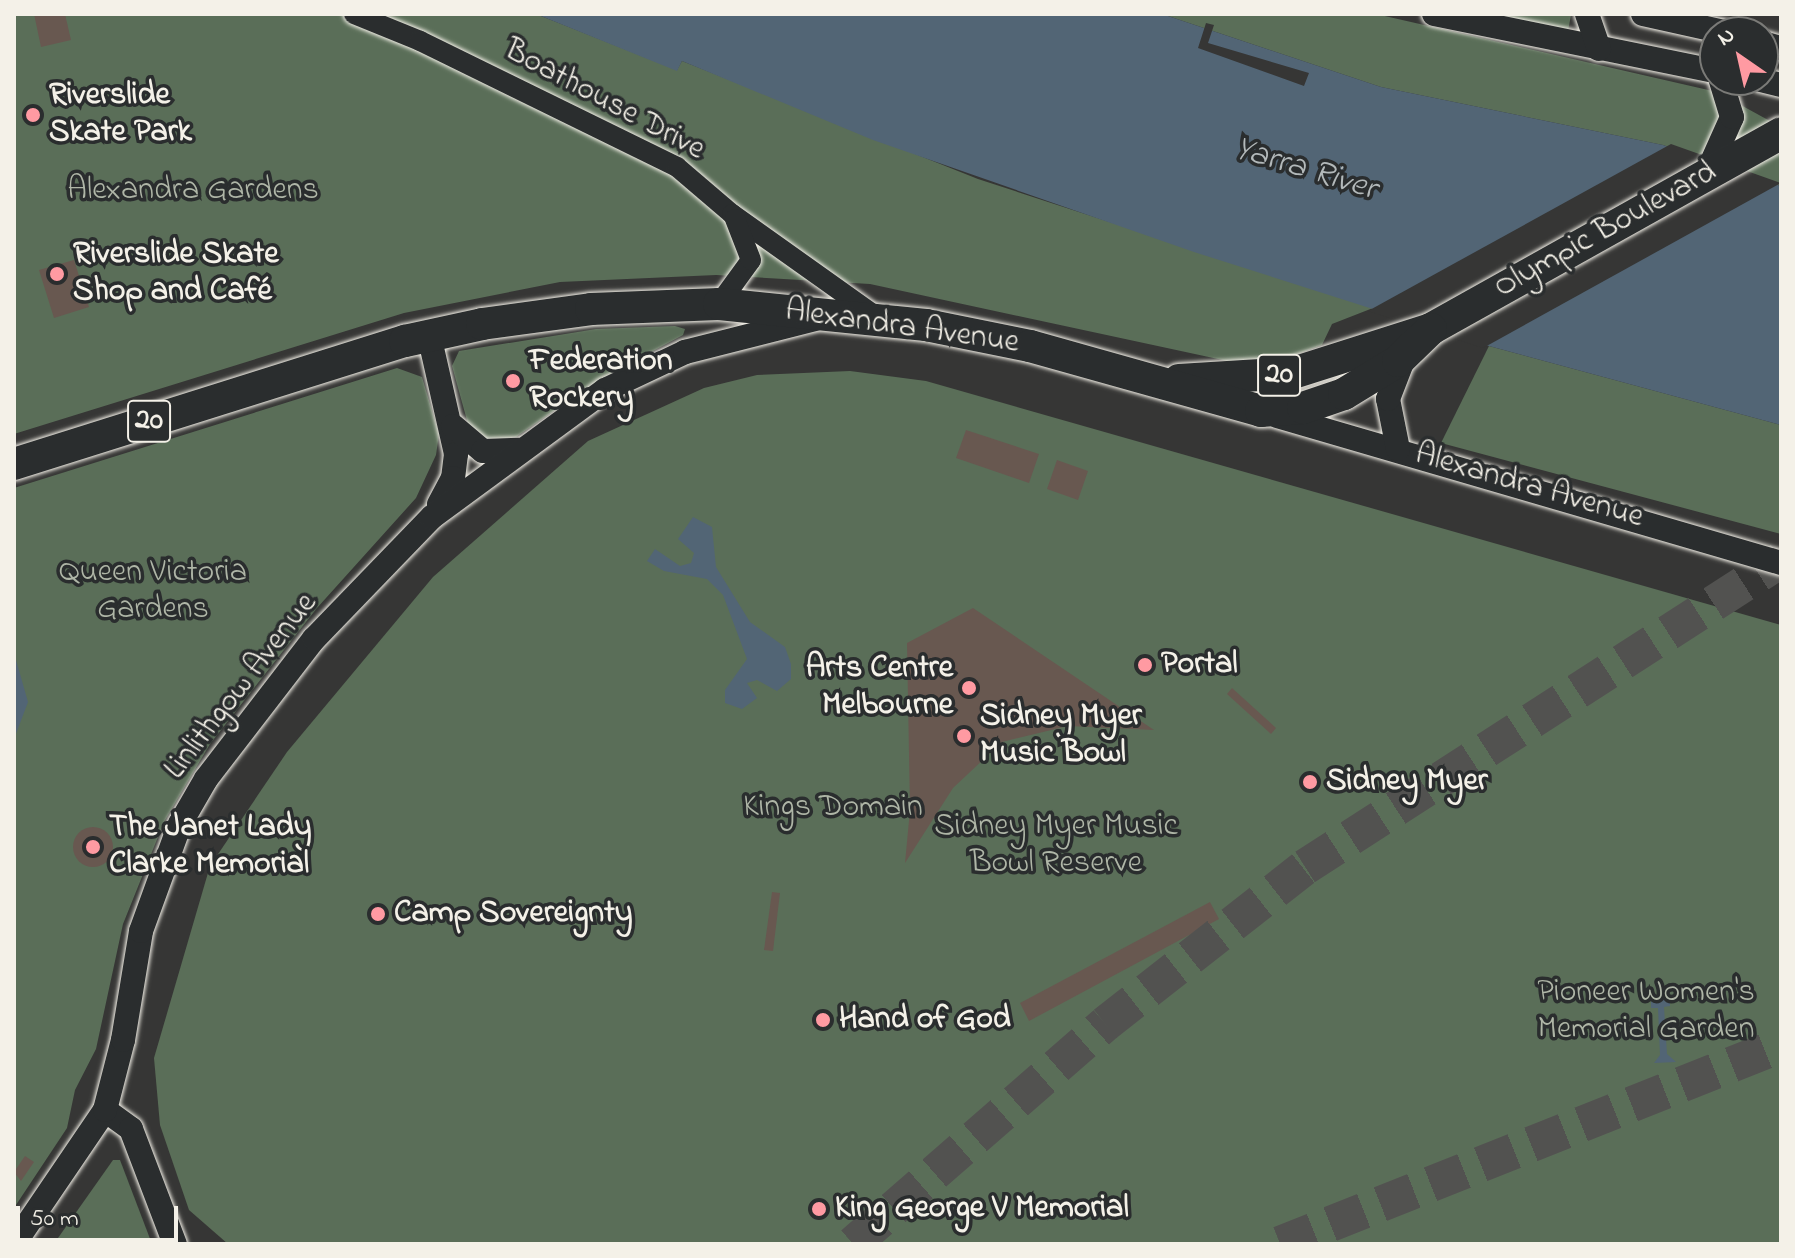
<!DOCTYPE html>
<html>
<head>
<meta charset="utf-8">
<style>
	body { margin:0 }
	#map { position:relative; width:1795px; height:1258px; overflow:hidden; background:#363635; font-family:"Indie Flower",sans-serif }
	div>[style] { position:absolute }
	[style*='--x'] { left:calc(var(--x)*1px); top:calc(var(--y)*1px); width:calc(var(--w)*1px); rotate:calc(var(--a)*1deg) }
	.green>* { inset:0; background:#5a6e58 }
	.water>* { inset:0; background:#526575 }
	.pier>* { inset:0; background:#363635 }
	.building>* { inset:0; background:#685850 }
	.round { border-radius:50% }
	.motorway-tunnel>* { height:36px; margin-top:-18px; transform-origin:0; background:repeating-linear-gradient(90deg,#525250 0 36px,transparent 0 54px) }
	.roads { filter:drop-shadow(0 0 2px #f4f1e8) drop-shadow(0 0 2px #f4f1e8) }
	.minor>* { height:20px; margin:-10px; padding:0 10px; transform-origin:10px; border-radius:10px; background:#2a2d2e }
	.tertiary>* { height:24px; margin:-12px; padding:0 12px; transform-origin:12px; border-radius:12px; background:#2a2d2e }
	.trunk>* { height:32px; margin:-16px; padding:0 16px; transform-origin:16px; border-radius:16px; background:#2a2d2e }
	.dots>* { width:22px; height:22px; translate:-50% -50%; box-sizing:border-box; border:4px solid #2a2d2e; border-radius:50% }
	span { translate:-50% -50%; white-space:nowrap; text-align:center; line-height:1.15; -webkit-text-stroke:7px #2a2d2e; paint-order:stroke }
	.shield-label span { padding:2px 6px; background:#2a2d2e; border:2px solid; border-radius:6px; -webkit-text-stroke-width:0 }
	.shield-label { font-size:30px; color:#f4f1e8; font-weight:700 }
	.poi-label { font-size:32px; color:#f4f1e8; font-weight:700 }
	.left { translate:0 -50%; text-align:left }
	.right { translate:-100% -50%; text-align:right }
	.street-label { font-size:32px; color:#f4f1e8 }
	.park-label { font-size:32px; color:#afb6a7 }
	.water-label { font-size:34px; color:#b3b9ba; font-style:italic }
	.frame { position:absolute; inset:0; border:16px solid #f4f1e8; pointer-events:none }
	.north { position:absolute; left:1699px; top:16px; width:80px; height:80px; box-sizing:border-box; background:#2a2d2e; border:2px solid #7b7b78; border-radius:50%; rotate:326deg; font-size:22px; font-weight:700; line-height:32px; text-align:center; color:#f4f1e8 }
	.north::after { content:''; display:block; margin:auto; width:28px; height:36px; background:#ff9aa2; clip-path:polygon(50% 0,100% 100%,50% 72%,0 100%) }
	.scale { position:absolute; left:16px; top:1206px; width:162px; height:36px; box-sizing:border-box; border:4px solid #f4f1e8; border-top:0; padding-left:10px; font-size:24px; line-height:28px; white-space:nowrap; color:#f4f1e8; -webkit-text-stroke:6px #2a2d2e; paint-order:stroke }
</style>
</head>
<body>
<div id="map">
	<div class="green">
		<i style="clip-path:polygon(14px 14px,536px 14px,677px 70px,682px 61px,978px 179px,1373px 308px,1332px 324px,1322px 345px,1287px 358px,1232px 362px,870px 284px,716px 275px,560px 282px,404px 313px,14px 434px)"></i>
		<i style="clip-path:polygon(1162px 14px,1376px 14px,1717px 92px,1781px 127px,1781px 186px,1663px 145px,1381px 87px)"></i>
		<i style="clip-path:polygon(1485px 14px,1570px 14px,1571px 15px,1568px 31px)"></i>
		<i style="clip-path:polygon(675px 326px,685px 329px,683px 335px,599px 380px,516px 437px,486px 440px,468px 424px,452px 366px,459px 351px,596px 329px)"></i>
		<i style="clip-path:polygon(1489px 346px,1781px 425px,1781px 534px,1441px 443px)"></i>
		<i style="clip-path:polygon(397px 368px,422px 377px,439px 434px,436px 455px,416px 498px,317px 608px,210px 744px,164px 822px,123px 924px,96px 1049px,75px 1090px,67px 1128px,14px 1208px,14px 488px)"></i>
		<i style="clip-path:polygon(850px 371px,926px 381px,1781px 625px,1781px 1244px,228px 1244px,189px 1210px,160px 1125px,154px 1058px,210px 866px,287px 752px,433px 577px,588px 441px,704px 388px,757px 375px)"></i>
		<i style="clip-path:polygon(113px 1160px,120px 1160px,152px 1244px,59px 1244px,58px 1238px)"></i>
	</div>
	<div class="water">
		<i style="clip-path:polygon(536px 14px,1162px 14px,1381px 87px,1663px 145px,1781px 186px,1781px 425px,1489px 346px,1194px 252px,873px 140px,682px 61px,677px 71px)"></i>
		<i style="clip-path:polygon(693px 517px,712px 527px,716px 567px,750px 622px,785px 647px,791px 664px,791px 679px,777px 691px,757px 680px,747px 683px,757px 698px,742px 709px,725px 703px,725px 690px,747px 659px,723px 595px,707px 579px,664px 571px,647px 561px,655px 549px,680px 566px,691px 563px,694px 553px,678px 539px)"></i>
		<i style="clip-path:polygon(14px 653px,28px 702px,14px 739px)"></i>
		<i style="clip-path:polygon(1670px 997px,1670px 1006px,1664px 1007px,1667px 1054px,1676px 1062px,1654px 1063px,1660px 1055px,1658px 1008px,1651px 1008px,1651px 998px)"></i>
	</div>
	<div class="pier">
		<i style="clip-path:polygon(1206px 23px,1214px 25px,1208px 43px,1309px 73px,1304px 86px,1198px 48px)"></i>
		<i style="clip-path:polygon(1671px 144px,1781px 183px,1483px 348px,1368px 311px)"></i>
	</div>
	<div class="building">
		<i style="clip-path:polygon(34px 14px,65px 14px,71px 40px,41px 47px)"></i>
		<i style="clip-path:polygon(74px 260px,89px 307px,54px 318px,39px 270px)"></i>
		<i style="clip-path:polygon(966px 430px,1039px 454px,1029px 483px,956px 458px)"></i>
		<i style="clip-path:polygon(1057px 460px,1088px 471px,1078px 500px,1047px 489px)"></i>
		<i style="clip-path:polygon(973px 608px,1154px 730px,1068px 726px,1002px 742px,953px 788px,905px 863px,910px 810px,907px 643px)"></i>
		<i style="clip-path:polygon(1232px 688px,1276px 728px,1271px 734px,1227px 694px)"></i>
		<i class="round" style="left:73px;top:827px;width:40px;height:40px"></i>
		<i style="clip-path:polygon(772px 892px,780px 893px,773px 951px,764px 950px)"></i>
		<i style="clip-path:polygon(1210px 902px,1219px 919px,1029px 1021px,1020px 1003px)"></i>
		<i style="clip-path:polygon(25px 1156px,34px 1162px,21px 1181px,14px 1172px)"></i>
	</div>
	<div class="motorway-tunnel">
		<i style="--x:853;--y:1244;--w:335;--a:-41.1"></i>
		<i style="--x:1105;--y:1024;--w:254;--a:-38.1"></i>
		<i style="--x:1305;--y:867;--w:566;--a:-32.82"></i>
		<i style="--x:1280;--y:1244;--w:539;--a:-21.66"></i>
	</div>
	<div class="roads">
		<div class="minor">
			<i style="--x:354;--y:14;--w:71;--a:22.2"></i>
			<i style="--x:420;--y:41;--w:286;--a:26.1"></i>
			<i style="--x:677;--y:167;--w:72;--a:40.5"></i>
			<i style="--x:732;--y:214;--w:178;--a:35.4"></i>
			<i style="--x:719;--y:304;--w:54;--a:-54"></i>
			<i style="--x:751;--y:260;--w:44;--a:-111.3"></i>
		</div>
		<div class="tertiary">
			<i style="--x:1434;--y:14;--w:287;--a:11.5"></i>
			<i style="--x:1587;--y:14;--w:37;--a:71"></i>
			<i style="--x:1643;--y:14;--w:83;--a:12.5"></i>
			<i style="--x:1763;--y:43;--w:19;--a:16"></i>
			<i style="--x:1761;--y:80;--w:21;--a:14"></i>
			<i style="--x:1707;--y:173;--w:61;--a:-65.9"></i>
			<i style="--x:1732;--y:117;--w:39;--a:-107"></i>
			<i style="--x:429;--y:335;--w:122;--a:77.2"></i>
			<i style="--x:456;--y:454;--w:24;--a:97"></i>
			<i style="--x:453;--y:478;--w:30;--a:118"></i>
			<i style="--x:1277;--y:416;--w:525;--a:16.26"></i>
			<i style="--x:453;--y:426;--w:39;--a:40"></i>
			<i style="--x:483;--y:451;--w:36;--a:-2"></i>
			<i style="--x:1398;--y:449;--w:51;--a:-101.3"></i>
			<i style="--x:1388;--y:399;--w:47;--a:-68.9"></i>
			<i style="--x:105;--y:1110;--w:32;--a:36"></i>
			<i style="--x:131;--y:1129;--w:123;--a:69.1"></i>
			<i style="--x:14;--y:1244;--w:162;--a:-55.8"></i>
			<i style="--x:105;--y:1110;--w:72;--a:-75.6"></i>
			<i style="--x:123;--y:1040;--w:110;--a:-80.6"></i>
			<i style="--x:141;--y:931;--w:114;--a:-70"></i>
			<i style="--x:180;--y:824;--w:52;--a:-60"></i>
			<i style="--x:206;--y:779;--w:177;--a:-52.4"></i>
			<i style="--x:314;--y:639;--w:170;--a:-46"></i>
			<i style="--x:432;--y:517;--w:215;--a:-36.3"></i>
			<i style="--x:605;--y:390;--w:89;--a:-25.4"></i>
			<i style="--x:685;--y:352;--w:134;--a:-14.2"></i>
		</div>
		<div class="trunk">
			<i style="--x:1179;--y:380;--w:114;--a:-3.5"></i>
			<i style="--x:1293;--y:373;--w:145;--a:-17.7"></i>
			<i style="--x:1431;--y:329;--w:401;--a:-29.2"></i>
			<i style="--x:14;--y:464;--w:410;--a:-17.5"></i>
			<i style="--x:405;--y:341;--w:79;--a:-12.4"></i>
			<i style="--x:482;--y:324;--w:110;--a:-7.8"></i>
			<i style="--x:591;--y:309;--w:128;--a:-2.2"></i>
			<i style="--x:719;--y:304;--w:208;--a:5.8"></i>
			<i style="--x:926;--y:325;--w:106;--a:11.4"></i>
			<i style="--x:1030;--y:346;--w:240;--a:15.7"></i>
			<i style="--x:1261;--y:411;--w:42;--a:-4.1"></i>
			<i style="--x:1303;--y:408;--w:43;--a:-18.9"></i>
			<i style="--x:1344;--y:394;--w:63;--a:-31.4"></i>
			<i style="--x:1398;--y:361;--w:46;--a:-44.1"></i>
		</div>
	</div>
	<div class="dots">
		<i style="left:33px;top:115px;background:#ff9aa2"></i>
		<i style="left:57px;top:274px;background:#ff9aa2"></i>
		<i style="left:513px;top:381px;background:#ff9aa2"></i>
		<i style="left:1145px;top:665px;background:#ff9aa2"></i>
		<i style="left:969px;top:688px;background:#ff9aa2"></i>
		<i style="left:964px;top:736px;background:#ff9aa2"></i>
		<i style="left:1310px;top:782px;background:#ff9aa2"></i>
		<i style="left:93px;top:847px;background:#ff9aa2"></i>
		<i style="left:378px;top:914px;background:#ff9aa2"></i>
		<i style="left:823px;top:1020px;background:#ff9aa2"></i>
		<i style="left:819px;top:1209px;background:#ff9aa2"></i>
	</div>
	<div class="shield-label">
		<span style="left:1279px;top:375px">20</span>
		<span style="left:149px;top:421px">20</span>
	</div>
	<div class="poi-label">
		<span class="left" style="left:49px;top:115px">Riverslide<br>Skate Park</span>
		<span class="left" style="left:73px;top:274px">Riverslide Skate<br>Shop and Café</span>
		<span class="left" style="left:529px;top:381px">Federation<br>Rockery</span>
		<span class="left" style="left:1161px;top:665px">Portal</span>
		<span class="right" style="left:953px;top:688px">Arts Centre<br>Melbourne</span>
		<span class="left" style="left:980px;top:736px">Sidney Myer<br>Music Bowl</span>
		<span class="left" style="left:1326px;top:782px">Sidney Myer</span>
		<span class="left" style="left:109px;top:847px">The Janet Lady<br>Clarke Memorial</span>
		<span class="left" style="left:394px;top:914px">Camp Sovereignty</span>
		<span class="left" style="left:839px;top:1020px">Hand of God</span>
		<span class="left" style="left:835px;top:1209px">King George V Memorial</span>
	</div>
	<div class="street-label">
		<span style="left:604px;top:101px;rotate:28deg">Boathouse Drive</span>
		<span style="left:1606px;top:231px;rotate:-29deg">Olympic Boulevard</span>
		<span style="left:902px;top:328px;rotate:8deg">Alexandra Avenue</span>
		<span style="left:1529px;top:487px;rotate:16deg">Alexandra Avenue</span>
		<span style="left:242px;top:687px;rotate:-52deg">Linlithgow Avenue</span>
	</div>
	<div class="park-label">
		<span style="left:193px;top:191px">Alexandra Gardens</span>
		<span style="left:153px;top:592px">Queen Victoria<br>Gardens</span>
		<span style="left:833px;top:808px">Kings Domain</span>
		<span style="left:1056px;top:846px">Sidney Myer Music<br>Bowl Reserve</span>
		<span style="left:1646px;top:1012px">Pioneer Women's<br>Memorial Garden</span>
	</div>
	<div class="water-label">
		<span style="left:1305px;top:170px;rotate:17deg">Yarra River</span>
	</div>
	<div class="frame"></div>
	<div class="north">N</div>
	<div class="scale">50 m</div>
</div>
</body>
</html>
